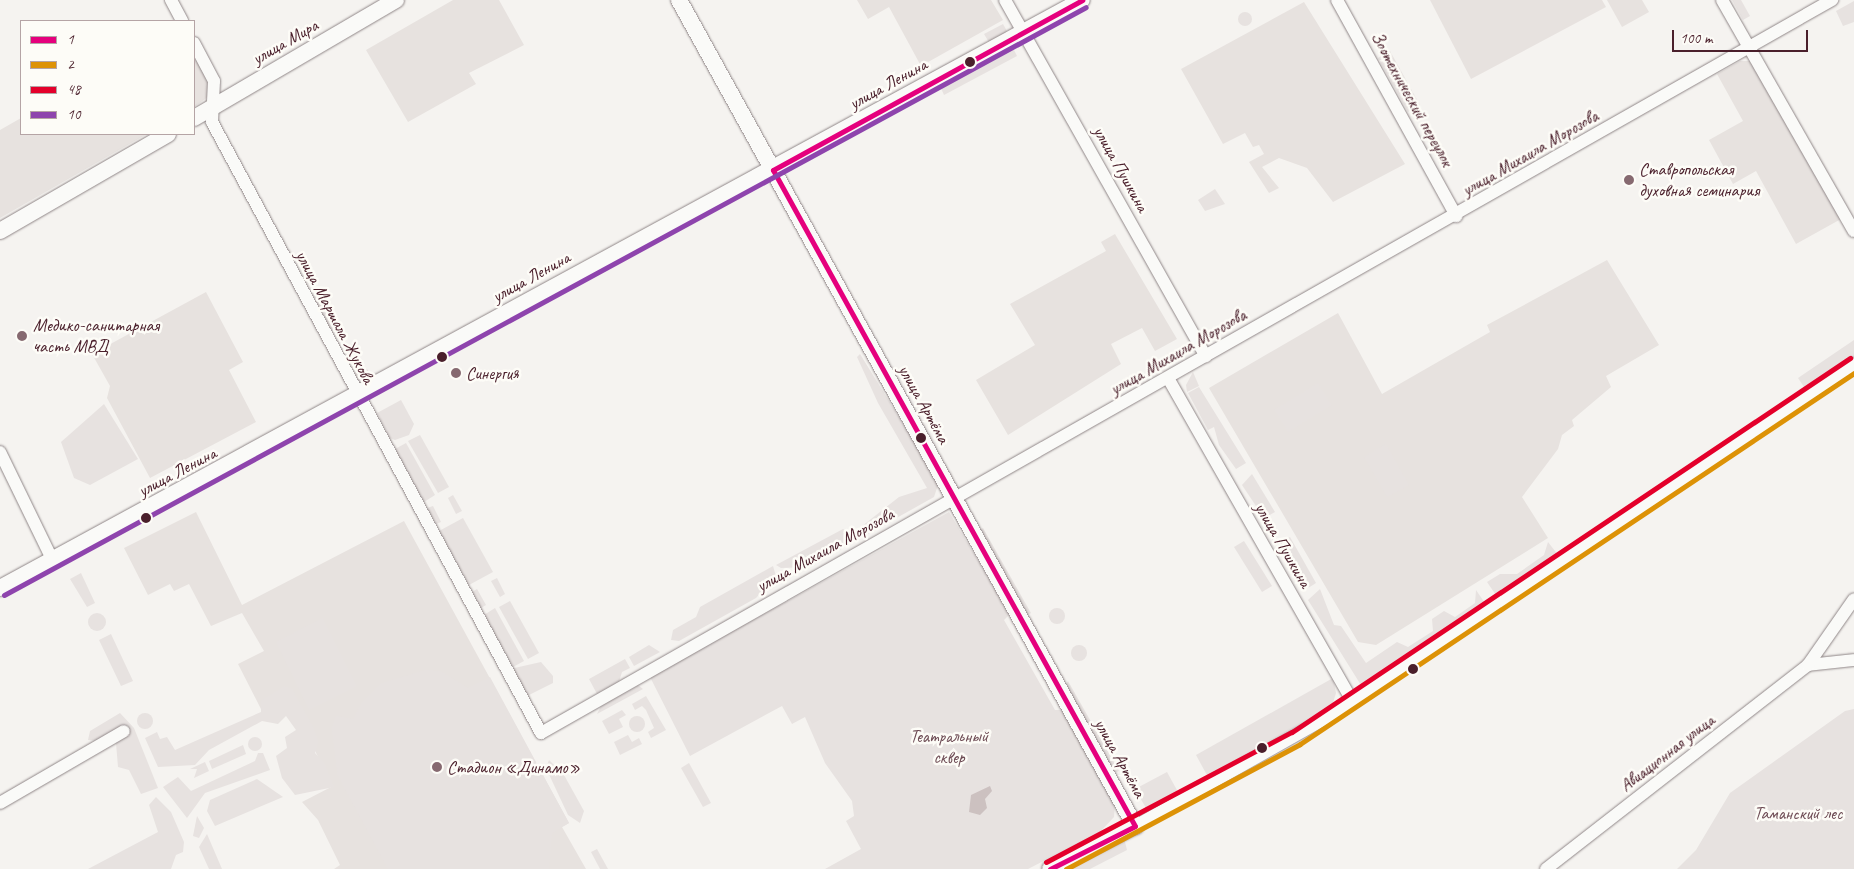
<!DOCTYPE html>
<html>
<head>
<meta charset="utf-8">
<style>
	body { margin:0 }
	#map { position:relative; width:1854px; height:869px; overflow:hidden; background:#f5f3f0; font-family:Caveat,sans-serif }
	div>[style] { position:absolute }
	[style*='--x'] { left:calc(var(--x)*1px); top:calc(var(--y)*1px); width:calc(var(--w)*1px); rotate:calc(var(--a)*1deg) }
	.built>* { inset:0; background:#e7e2df }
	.green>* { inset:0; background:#e7e2e0 }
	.round { border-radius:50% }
	.water>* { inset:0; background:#ccc1c0 }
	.roads { filter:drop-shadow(0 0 1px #8f8687) drop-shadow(0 0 1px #8f8687) }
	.minor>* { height:12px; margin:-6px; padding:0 6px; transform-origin:6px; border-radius:6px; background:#fafaf8 }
	.major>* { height:16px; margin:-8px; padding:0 8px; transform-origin:8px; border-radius:8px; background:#fafaf8 }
	.bus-1>* { height:5px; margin:-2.5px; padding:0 2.5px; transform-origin:2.5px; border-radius:2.5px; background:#e5007d }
	.bus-2>* { height:5px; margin:-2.5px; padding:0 2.5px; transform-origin:2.5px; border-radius:2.5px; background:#dd9206 }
	.bus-3>* { height:5px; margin:-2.5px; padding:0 2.5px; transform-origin:2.5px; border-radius:2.5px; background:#e4002b }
	.bus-4>* { height:5px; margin:-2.5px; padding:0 2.5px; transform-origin:2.5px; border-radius:2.5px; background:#8e44ad }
	.dots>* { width:14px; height:14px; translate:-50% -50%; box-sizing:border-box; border:2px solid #fdfcf7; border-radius:50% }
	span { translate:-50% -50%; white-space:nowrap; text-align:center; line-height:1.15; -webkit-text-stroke:5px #fdfcf7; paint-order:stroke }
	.street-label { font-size:18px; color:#4a1f2b }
	.poi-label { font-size:18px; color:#4a1f2b }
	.left { translate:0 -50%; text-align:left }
	.park-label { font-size:18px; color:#6e4c55 }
	.legend { position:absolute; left:20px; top:20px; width:175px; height:115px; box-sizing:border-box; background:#fdfcf7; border:1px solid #b5a4a5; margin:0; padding:6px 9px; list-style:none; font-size:15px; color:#4a1f2b }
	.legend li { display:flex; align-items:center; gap:10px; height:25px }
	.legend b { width:25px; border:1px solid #b5a4a5 }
	.scale { position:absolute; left:1672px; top:30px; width:136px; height:22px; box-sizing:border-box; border:2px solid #4a1f2b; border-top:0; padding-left:6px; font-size:15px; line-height:18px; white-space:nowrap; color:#4a1f2b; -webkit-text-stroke:4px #fdfcf7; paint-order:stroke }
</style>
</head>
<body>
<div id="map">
	<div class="built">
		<i style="clip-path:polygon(453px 0,499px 0,524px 45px,469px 73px,476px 84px,408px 122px,366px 50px)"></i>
		<i style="clip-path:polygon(857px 0,991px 0,1003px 20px,921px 66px,889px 7px,868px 19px)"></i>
		<i style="clip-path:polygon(1430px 0,1602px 0,1606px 7px,1471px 79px)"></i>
		<i style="clip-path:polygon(1607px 0,1642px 0,1649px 12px,1622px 27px)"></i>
		<i style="clip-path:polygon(1304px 2px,1405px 164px,1333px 202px,1307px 168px,1279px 158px,1262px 167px,1279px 188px,1269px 193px,1249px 162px,1264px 154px,1259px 145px,1253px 147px,1245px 133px,1223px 144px,1181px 69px)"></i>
		<i style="clip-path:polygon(194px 54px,210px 80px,208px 97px,194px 107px)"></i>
		<i style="clip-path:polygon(1740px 61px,1750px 61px,1841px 219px,1796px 244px,1756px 171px,1733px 184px,1709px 140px,1743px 121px,1717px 74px)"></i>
		<i style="clip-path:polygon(21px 118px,21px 134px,147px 134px,0 218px,0 130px)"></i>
		<i style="clip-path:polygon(1115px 234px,1177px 339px,1155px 351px,1142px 328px,1111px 344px,1121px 364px,1008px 435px,976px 380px,1035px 345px,1010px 304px,1106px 251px,1101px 242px)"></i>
		<i style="clip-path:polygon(1607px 260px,1659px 345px,1606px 376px,1611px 387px,1572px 420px,1574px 426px,1562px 435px,1558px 449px,1522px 497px,1548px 538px,1376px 645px,1358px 642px,1209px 388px,1338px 313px,1382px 394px,1490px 332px,1487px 325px)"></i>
		<i style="clip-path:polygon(206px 292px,243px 362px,229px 370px,256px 422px,150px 478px,107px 398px,110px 386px,92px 354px)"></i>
		<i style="clip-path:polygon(196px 512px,242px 605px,404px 521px,569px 823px,562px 827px,586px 869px,334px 869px,340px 865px,318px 820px,302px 802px,333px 786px,288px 698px,262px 711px,238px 664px,264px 651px,242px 613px,211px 626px,189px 584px,174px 591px,170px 584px,148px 595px,124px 548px)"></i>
	</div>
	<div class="green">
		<i style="clip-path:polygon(1732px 0,1741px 0,1750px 16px,1743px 20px)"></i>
		<i style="clip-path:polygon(1854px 1px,1854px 22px,1843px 26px,1836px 11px)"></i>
		<i class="round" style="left:1238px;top:12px;width:14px;height:14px"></i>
		<i style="clip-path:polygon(1003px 24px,1008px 33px,990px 44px,984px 34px)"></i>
		<i style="clip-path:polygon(1012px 46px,1017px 56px,944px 95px,940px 86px)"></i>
		<i style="clip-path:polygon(1390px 51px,1420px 105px,1408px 112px,1378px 58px)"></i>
		<i style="clip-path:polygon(1215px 189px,1225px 204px,1205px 211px,1198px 200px)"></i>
		<i style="clip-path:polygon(315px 294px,334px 323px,331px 331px,312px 296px)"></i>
		<i style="clip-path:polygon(1854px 340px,1854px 359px,1806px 390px,1798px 378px)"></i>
		<i style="clip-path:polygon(860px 354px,923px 456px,938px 485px,934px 497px,809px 567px,781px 568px,776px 565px,843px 529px,852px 534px,899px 497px,927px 488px,878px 403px,857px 357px)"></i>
		<i class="round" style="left:355px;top:367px;width:14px;height:14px"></i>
		<i style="clip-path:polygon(1193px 372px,1199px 386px,1187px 392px,1186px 385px)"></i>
		<i style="clip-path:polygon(1318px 383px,1332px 405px,1288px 432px,1274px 410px)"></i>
		<i style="clip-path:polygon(1199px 387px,1246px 463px,1236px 469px,1219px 445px,1214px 427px,1208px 430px,1188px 393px)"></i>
		<i style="clip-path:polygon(401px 400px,414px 424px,409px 435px,395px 440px,390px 438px,377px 413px)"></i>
		<i style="clip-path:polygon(104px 404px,138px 459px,90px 485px,74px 478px,61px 442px)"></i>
		<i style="clip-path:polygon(420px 435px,449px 487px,438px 493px,408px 441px)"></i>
		<i style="clip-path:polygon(406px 443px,435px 495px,424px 502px,395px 449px)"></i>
		<i style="clip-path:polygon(1386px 444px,1409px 485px,1387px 497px,1364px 457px)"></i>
		<i style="clip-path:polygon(1252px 474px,1275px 512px,1264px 518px,1242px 485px)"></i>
		<i style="clip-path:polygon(453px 495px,462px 511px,456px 514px,448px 498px)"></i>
		<i style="clip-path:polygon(433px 506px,441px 522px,436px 524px,427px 508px)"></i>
		<i style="clip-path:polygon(949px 512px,1010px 614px,1004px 620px,1055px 710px,1063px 710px,1115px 804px,1114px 817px,1100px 832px,1028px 869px,825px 869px,861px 849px,846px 821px,854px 816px,852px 801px,825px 763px,805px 717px,792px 724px,782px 706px,690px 756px,650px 677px)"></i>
		<i style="clip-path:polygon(463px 518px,493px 572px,469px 585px,439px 531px)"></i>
		<i style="clip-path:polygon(1271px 523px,1279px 533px,1273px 541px,1264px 525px)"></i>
		<i style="clip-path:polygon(983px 528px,1031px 613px,1026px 616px,978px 531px)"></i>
		<i style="clip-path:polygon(1290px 537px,1316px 583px,1305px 590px,1277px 545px)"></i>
		<i style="clip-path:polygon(1244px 541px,1272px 586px,1262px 592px,1234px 547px)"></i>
		<i style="clip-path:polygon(1548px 542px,1562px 560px,1500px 601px,1487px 582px,1500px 574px,1517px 574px,1544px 555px)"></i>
		<i style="clip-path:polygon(773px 566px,776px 576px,756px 598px,679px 641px,671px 640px,673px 630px,696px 617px,700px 607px)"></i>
		<i style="clip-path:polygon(81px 573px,95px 603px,87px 607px,70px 579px)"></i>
		<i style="clip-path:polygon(497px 578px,505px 594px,500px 597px,491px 581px)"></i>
		<i style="clip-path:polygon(477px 589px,486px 605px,481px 608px,472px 592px)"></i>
		<i style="clip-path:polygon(1320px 589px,1334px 625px,1341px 626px,1366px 663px,1397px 642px,1408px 647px,1433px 631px,1432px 619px,1444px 611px,1455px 617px,1475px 603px,1476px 590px,1489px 609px,1364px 690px,1308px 600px)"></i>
		<i style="clip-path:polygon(510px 601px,539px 653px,528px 659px,499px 607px)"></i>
		<i style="clip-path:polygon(495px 608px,524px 661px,513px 667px,484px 615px)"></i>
		<i class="round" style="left:1049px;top:608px;width:16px;height:16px"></i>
		<i class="round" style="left:88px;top:613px;width:18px;height:18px"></i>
		<i style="clip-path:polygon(323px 618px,357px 686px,309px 710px,276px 642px)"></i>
		<i style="clip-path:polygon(111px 634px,133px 681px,121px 686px,99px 640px)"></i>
		<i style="clip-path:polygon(649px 645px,660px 652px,634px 666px,629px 657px)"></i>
		<i class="round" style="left:1071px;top:645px;width:16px;height:16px"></i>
		<i style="clip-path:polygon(625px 659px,630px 668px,622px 672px,619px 682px,597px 694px,589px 679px)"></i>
		<i style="clip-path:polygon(541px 662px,553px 676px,553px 683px,527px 696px,510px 669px)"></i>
		<i style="clip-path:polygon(426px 670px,442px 672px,468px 688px,490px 677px,569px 823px,552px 833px,549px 869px,388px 869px,338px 776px,332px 728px,336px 716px,353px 719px,361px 704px,382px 683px)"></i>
		<i style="clip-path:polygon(1333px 678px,1336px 693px,1332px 706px,1290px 734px,1208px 777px,1196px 755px)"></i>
		<i style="clip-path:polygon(1068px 681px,1119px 771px,1114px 773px,1065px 686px)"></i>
		<i style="clip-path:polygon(638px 685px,643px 689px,597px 714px,601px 706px)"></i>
		<i style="clip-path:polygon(285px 686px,292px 689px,312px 725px,318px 741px,315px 753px,324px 762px,334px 787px,295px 795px,282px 778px,276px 756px,287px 748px,285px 737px,296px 730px,286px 716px,278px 724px,262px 721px,209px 750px,195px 765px,158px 767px,145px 738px,157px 732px,160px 739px,167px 737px,175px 750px,261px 712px,261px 701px)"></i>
		<i style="clip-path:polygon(646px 696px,666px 730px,651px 738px,648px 732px,654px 728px,646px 710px,642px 706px,635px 710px,632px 704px)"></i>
		<i style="clip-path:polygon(1854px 709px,1854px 869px,1677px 869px,1696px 850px,1730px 793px,1845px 711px)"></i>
		<i style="clip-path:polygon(622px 710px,626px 715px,619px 719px,623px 727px,609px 734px,602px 721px)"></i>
		<i class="round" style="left:137px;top:713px;width:16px;height:16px"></i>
		<i style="clip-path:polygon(120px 713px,134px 728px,158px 788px,141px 794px,129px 770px,118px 767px,116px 743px,88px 740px,90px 731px)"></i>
		<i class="round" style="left:629px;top:716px;width:16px;height:16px"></i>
		<i style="clip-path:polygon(628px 735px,632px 742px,639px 738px,642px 744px,620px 755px,614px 742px)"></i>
		<i class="round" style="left:248px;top:737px;width:14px;height:14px"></i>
		<i style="clip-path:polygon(243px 745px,246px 754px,212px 769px,209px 761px)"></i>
		<i style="clip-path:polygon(258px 753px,263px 753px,270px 770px,205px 793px,187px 818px,163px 787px,178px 777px,191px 791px,255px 761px)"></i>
		<i style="clip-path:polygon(549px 760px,564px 775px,584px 811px,580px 823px,568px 815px,546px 768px)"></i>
		<i style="clip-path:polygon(205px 762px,209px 771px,194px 778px,197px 769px,190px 769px)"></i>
		<i style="clip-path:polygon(689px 763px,711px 803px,703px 807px,681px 768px)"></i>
		<i style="clip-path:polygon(1167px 772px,1178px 792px,1146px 808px,1135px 789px)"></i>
		<i style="clip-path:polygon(257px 779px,283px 797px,215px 826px,207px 811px,210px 800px)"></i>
		<i style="clip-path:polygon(156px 797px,171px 812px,184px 842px,183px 852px,176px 855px,171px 869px,88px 869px,158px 832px,149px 805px)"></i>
		<i style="clip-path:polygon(197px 816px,204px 828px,199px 838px,193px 836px)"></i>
		<i style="clip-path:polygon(207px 834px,222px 869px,209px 869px,199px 847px)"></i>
		<i style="clip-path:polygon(1124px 838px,1127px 850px,1090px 869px,1066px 869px)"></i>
		<i style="clip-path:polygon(597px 849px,608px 869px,600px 869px,591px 852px)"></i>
	</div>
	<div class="water">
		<i style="clip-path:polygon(990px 786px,992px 791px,985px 799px,987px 808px,980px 815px,969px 812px,971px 795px)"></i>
	</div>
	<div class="roads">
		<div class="minor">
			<i style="--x:171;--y:0;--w:24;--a:62"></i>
			<i style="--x:1005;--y:0;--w:409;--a:60.6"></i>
			<i style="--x:1337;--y:0;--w:247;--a:61.1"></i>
			<i style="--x:1722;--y:0;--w:266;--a:60.3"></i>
			<i style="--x:194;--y:43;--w:43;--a:62.2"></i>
			<i style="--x:214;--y:81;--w:41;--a:92.8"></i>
			<i style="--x:212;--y:122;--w:694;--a:61.7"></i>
			<i style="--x:541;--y:733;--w:1485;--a:-29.59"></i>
			<i style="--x:1168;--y:378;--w:373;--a:60.3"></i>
			<i style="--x:0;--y:452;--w:121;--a:64.1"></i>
			<i style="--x:1808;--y:665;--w:46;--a:-6.2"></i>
			<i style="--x:0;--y:803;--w:143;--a:-30.1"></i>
			<i style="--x:1135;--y:826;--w:228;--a:-29.4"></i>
			<i style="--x:1334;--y:714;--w:627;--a:-33.94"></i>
			<i style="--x:1546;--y:869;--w:332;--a:-37.9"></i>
			<i style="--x:1808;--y:665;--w:80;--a:-55.1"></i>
		</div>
		<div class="major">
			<i style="--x:679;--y:0;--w:944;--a:61.1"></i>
			<i style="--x:1135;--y:826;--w:95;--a:153.2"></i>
			<i style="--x:194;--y:118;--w:234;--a:-30.3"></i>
			<i style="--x:0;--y:231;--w:194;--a:-30"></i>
			<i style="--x:0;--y:588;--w:1231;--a:-28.52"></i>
		</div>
	</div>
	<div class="bus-1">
		<i style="--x:773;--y:170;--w:749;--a:61.11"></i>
		<i style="--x:773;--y:170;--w:353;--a:-28.8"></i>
		<i style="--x:1050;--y:869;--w:95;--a:-26.8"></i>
	</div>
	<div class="bus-2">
		<i style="--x:1066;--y:869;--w:265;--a:-28.1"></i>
		<i style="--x:1300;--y:744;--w:667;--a:-33.81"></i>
	</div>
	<div class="bus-3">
		<i style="--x:1046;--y:862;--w:278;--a:-27.9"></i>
		<i style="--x:1292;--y:732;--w:672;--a:-33.83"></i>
	</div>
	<div class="bus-4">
		<i style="--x:4;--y:595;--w:1231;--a:-28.52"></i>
	</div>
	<div class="dots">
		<i style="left:970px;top:62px;background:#4a1f2b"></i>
		<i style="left:1629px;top:180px;background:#866970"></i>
		<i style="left:22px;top:336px;background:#866970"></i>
		<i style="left:442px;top:357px;background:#4a1f2b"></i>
		<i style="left:456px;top:373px;background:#866970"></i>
		<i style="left:921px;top:438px;background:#4a1f2b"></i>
		<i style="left:146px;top:518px;background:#4a1f2b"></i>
		<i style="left:1413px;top:669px;background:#4a1f2b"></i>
		<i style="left:1262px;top:748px;background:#4a1f2b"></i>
		<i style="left:437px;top:767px;background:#866970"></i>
	</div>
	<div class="street-label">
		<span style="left:285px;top:42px;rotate:-30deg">улица Мира</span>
		<span style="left:888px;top:84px;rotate:-29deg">улица Ленина</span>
		<span style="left:1412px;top:99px;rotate:61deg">Зоотехнический переулок</span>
		<span style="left:1530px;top:153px;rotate:-30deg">улица Михаила Морозова</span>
		<span style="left:1121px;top:169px;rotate:61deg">улица Пушкина</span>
		<span style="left:531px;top:277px;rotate:-29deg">улица Ленина</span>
		<span style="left:335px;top:317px;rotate:62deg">улица Маршала Жукова</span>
		<span style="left:1178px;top:352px;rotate:-30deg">улица Михаила Морозова</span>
		<span style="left:924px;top:404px;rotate:61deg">улица Артёма</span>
		<span style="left:177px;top:472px;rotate:-28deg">улица Ленина</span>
		<span style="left:1283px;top:545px;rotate:60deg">улица Пушкина</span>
		<span style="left:825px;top:550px;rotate:-29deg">улица Михаила Морозова</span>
		<span style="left:1667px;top:753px;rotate:-38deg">Авиационная улица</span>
		<span style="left:1120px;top:758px;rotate:61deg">улица Артёма</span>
	</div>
	<div class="poi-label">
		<span class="left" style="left:1639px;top:180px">Ставропольская<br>духовная семинария</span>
		<span class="left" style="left:33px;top:336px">Медико-санитарная<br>часть МВД</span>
		<span class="left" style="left:466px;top:373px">Синергия</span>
		<span class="left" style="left:447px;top:767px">Стадион «Динамо»</span>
	</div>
	<div class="park-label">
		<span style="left:949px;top:747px">Театральный<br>сквер</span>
		<span style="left:1798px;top:813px">Таманский лес</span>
	</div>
	<ul class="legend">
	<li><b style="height:6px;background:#e5007d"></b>1</li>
	<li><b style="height:6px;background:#dd9206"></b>2</li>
	<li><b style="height:6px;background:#e4002b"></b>48</li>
	<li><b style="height:6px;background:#8e44ad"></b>10</li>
	</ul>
	<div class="scale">100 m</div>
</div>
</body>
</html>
